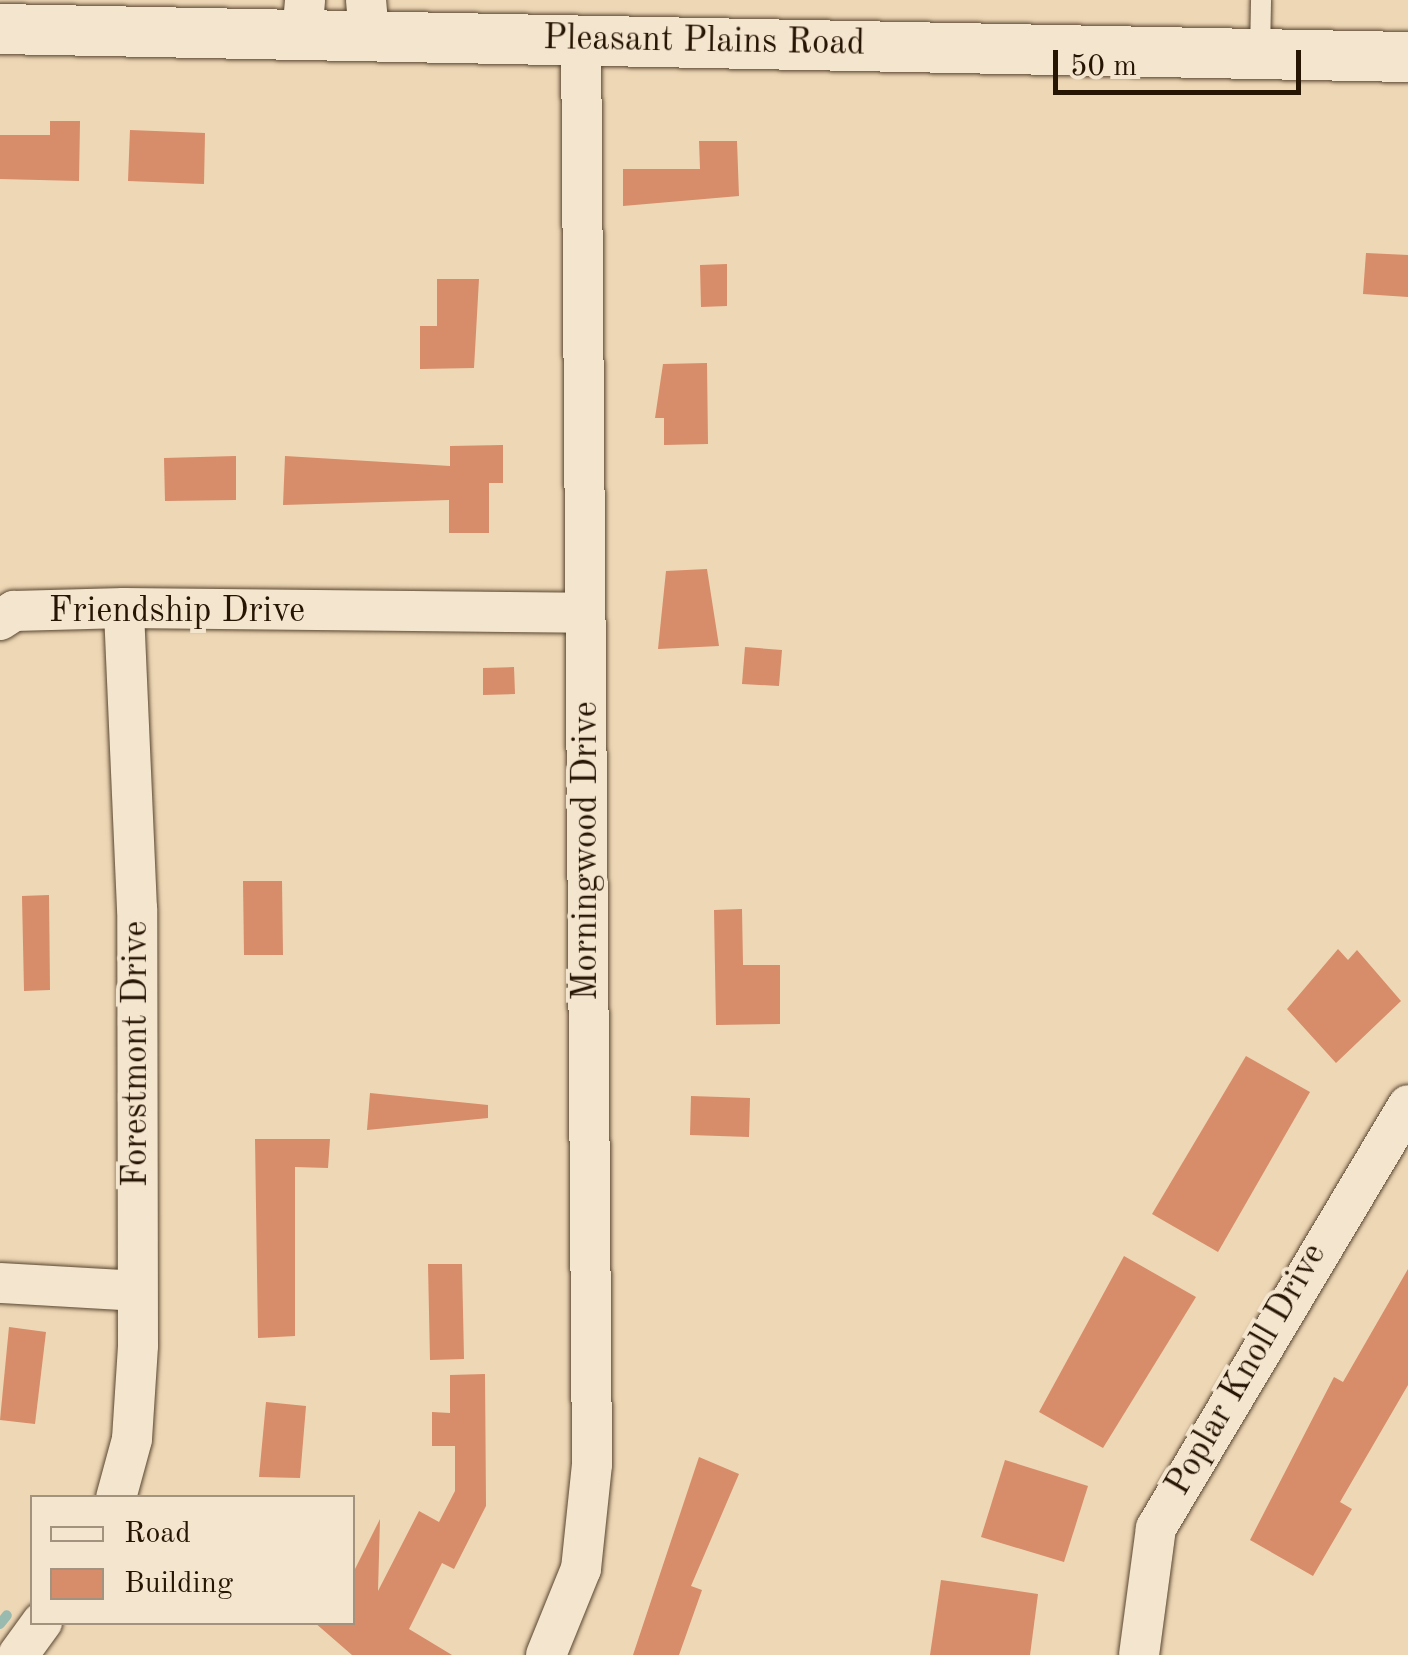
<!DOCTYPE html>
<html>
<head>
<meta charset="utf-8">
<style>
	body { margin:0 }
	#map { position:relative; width:1408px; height:1655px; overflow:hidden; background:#eed7b5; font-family:"Old Standard TT",serif }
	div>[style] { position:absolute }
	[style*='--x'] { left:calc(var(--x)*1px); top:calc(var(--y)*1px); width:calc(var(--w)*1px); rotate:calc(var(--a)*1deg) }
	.stream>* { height:10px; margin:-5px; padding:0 5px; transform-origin:5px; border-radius:5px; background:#99baae }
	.building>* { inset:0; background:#d78c6a }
	.roads { filter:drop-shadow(0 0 2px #594630) drop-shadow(0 0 2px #594630) }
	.service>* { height:20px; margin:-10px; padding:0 10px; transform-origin:10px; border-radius:10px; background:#f4e5cf }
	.minor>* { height:40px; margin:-20px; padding:0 20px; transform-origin:20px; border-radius:20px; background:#f4e5cf }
	.tertiary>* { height:50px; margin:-25px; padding:0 25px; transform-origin:25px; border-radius:25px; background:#f4e5cf }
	span { translate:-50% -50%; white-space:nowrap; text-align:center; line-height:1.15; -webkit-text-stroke:8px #f4e5cf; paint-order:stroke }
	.street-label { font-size:35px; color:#271504 }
	.legend { position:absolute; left:30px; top:1495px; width:325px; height:130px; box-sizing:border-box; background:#f4e5cf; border:2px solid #a2927e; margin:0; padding:12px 18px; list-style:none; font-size:30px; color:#271504 }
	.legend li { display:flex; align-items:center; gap:20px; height:50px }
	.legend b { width:50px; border:2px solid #a2927e }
	.scale { position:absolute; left:1053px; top:50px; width:248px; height:45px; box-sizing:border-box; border:5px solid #271504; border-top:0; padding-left:12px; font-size:30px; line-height:35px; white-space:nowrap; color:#271504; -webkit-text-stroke:8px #f4e5cf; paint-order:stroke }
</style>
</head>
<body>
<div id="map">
	<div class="stream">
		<i style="--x:0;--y:1624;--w:11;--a:-52"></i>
	</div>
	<div class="building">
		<i style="clip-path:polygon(50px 121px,80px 121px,79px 181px,0 179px,0 135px,50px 135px)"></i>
		<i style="clip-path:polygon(130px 130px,205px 133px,204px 184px,128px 181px)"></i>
		<i style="clip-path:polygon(699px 141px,737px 141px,739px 196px,623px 206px,623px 169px,700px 169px)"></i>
		<i style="clip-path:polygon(1366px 253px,1408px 255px,1408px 297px,1363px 294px)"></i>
		<i style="clip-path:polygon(727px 264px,727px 306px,701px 307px,700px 265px)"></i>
		<i style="clip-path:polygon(437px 279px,479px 279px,474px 368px,420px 369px,420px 326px,437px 326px)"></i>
		<i style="clip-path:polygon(707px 363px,708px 444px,664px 445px,664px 418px,655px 418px,663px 364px)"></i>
		<i style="clip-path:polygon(503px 445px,503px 483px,489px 483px,489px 533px,449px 533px,449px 500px,283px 505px,285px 456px,450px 466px,450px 446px)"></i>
		<i style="clip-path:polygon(236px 456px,236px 500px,165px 501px,164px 458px)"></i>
		<i style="clip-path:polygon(707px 569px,719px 646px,658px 649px,666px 571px)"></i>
		<i style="clip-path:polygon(745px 647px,782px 650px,779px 686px,742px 684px)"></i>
		<i style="clip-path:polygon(514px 667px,515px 694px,483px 695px,483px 668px)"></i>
		<i style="clip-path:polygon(243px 881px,282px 881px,283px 955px,244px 955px)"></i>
		<i style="clip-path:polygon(49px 895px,50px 990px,24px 991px,22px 896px)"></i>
		<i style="clip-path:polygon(742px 909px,743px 965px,780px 965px,780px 1024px,716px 1025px,714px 910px)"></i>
		<i style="clip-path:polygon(1338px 949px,1348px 960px,1357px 950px,1401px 1001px,1336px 1063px,1287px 1009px)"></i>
		<i style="clip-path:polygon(1246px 1056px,1310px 1092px,1218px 1252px,1152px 1214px)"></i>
		<i style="clip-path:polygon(370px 1093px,488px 1105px,488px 1118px,367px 1130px)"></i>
		<i style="clip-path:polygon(691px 1096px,750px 1098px,749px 1137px,690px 1135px)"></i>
		<i style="clip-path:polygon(255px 1139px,330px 1139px,328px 1168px,295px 1167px,295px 1336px,258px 1338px)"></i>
		<i style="clip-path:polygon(1124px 1256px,1196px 1297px,1103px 1448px,1039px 1412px)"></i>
		<i style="clip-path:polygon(428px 1264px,462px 1264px,464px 1359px,430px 1360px)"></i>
		<i style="clip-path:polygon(1408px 1269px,1408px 1385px,1340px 1502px,1352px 1509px,1313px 1576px,1250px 1540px,1334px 1377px,1343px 1382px)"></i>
		<i style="clip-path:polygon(9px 1327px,46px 1332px,35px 1424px,0 1420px)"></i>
		<i style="clip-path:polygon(485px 1374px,486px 1506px,454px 1569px,442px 1563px,409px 1629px,452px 1655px,352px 1655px,314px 1622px,352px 1622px,352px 1575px,380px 1519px,378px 1591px,419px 1511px,439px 1522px,455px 1491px,455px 1446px,432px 1446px,432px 1412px,450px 1413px,450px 1375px)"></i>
		<i style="clip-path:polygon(266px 1402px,306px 1406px,300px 1478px,259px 1477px)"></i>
		<i style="clip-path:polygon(699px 1457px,739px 1474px,691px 1586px,702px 1590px,679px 1655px,633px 1655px)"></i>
		<i style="clip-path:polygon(1005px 1460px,1088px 1486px,1064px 1562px,981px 1537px)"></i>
		<i style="clip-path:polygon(941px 1580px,1038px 1594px,1030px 1655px,930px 1655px)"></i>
	</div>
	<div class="roads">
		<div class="service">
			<i style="--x:1260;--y:54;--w:54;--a:-88.9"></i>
		</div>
		<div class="minor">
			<i style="--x:366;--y:0;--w:36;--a:85"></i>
			<i style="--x:302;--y:35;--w:35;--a:-85"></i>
			<i style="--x:0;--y:620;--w:17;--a:-33"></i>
			<i style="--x:14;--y:611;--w:110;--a:-1.6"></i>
			<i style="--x:124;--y:608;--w:461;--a:0.6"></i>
			<i style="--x:0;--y:1283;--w:137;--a:3.3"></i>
			<i style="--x:116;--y:1498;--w:61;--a:-74.8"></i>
			<i style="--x:132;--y:1439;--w:94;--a:-86.3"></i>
			<i style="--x:138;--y:1345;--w:436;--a:-90.1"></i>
			<i style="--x:137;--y:909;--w:301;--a:-92.5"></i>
			<i style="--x:18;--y:1655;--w:41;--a:-54"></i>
			<i style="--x:546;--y:1655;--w:93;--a:-67.9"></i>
			<i style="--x:581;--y:1569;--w:106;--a:-84"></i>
			<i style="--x:592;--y:1464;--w:1425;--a:-90.44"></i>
			<i style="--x:1139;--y:1655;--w:128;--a:-82.4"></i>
			<i style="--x:1156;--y:1528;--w:492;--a:-59.2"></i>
		</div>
		<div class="tertiary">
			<i style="--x:0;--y:29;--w:1408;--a:1.14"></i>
		</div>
	</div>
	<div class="street-label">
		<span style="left:704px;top:42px;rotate:1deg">Pleasant Plains Road</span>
		<span style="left:177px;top:612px">Friendship Drive</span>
		<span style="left:587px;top:851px;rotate:-90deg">Morningwood Drive</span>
		<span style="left:137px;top:1054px;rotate:-90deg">Forestmont Drive</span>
		<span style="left:1247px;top:1370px;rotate:-60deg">Poplar Knoll Drive</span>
	</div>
	<ul class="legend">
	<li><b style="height:12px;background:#f4e5cf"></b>Road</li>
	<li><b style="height:28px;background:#d78c6a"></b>Building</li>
	</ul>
	<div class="scale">50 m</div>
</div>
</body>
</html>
